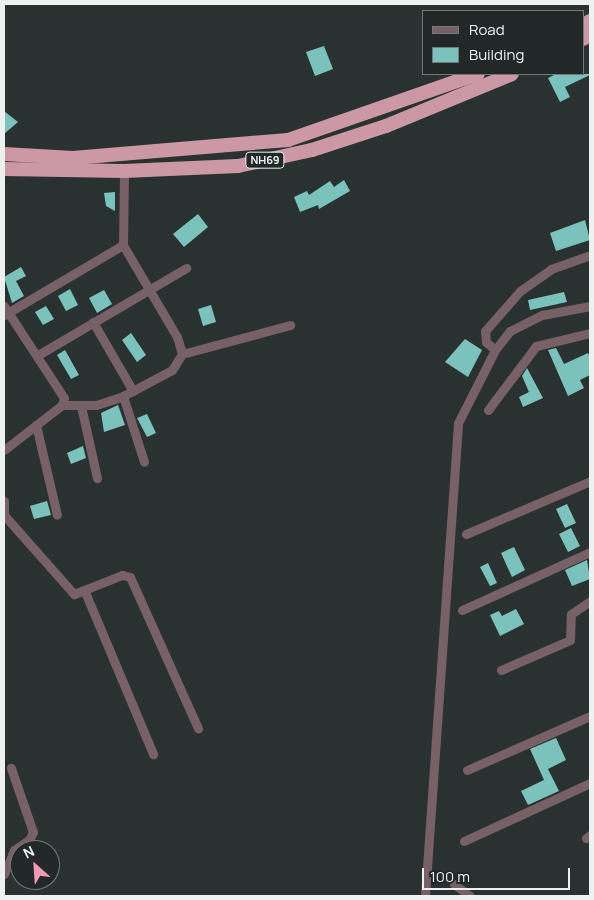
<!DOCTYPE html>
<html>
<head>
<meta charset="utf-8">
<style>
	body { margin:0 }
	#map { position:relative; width:594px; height:900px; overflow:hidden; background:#2a3231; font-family:Manrope,sans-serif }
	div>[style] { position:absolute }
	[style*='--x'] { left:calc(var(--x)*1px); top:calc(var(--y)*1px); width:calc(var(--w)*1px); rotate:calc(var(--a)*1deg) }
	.building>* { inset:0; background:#7cc2bc }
	.minor>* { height:9px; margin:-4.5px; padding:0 4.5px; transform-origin:4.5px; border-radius:4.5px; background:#786067 }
	.trunk>* { height:14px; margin:-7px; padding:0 7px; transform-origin:7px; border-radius:7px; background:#cc98a6 }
	span { translate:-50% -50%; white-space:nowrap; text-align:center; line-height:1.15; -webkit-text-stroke:5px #212827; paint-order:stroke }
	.shield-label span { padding:1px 4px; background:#212827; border:1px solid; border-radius:4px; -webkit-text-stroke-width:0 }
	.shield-label { font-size:11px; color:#edf2f1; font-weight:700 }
	.frame { position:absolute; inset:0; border:5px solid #edf2f1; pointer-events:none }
	.legend { position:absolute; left:422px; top:10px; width:162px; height:65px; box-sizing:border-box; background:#212827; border:1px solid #737978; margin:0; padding:6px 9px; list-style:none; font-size:15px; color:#edf2f1 }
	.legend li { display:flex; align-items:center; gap:10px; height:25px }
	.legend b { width:25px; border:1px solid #737978 }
	.north { position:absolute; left:10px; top:840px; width:50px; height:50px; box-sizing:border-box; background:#212827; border:1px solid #737978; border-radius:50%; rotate:334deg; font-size:14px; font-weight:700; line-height:20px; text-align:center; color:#edf2f1 }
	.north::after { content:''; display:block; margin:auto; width:18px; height:22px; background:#f19ab4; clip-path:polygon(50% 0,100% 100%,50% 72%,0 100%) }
	.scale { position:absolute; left:422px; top:868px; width:148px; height:22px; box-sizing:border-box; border:2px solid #edf2f1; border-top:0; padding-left:6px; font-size:15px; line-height:18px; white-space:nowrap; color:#edf2f1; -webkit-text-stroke:4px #212827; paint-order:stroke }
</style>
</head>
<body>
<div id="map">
	<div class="building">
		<i style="clip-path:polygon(324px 46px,333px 69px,315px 76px,306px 52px)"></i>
		<i style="clip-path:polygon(556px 74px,590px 74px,590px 75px,565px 87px,570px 97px,560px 102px,548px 78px)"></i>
		<i style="clip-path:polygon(4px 111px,18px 122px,4px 134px)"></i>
		<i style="clip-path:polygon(344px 180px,350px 191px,319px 209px,318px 205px,300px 212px,294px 197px,307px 191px,309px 195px,330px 181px,334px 187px)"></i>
		<i style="clip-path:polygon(115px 192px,115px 211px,106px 206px,104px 193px)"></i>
		<i style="clip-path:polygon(198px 214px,208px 227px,184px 247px,173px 234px)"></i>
		<i style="clip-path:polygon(585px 220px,590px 240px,556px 251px,550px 233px)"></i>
		<i style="clip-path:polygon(21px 267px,26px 276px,16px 281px,24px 296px,12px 303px,4px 277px)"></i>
		<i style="clip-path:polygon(70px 289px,78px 305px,66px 311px,58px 296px)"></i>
		<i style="clip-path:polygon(104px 290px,112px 304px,97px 313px,89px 298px)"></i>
		<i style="clip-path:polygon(564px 292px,567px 302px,530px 310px,528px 300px)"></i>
		<i style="clip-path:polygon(211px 305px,216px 322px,203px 326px,198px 309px)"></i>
		<i style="clip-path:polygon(46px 306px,54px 319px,43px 325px,35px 312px)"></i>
		<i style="clip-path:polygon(131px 333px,146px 355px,137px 362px,122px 340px)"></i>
		<i style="clip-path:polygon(465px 339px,482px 350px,468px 377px,445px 362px)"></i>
		<i style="clip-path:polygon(556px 348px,564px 364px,588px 353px,590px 357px,590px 375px,580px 380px,584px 388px,568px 396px,548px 350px)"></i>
		<i style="clip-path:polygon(65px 350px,79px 375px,71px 379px,57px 355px)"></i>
		<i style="clip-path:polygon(527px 368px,543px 398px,523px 407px,519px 397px,529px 392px,522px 376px)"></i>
		<i style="clip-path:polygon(118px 405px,125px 425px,104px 432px,101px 413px)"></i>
		<i style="clip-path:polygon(147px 414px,156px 433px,147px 437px,137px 418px)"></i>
		<i style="clip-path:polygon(83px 446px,86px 458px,71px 464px,67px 453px)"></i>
		<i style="clip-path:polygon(47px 501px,51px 515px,34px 519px,30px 506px)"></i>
		<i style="clip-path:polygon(567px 504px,576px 523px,565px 528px,556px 509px)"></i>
		<i style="clip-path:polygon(571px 528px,580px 546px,568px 552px,559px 534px)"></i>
		<i style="clip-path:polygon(514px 547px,525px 570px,512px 577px,501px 553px)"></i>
		<i style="clip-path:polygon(587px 560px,590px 579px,572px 586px,565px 570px)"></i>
		<i style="clip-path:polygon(488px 563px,497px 583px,490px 586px,480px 567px)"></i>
		<i style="clip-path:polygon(516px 609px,524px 624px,500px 636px,490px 615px,499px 611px,502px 616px)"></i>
		<i style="clip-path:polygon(556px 738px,566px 760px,548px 769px,559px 791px,528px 805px,521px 791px,544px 780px,530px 749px)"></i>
	</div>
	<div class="minor">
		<i style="--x:4;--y:306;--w:110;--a:56.9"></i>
		<i style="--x:64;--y:398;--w:7;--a:106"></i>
		<i style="--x:62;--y:405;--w:73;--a:142.2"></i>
		<i style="--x:4;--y:315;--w:138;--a:-30.5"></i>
		<i style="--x:93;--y:322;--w:80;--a:59.9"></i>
		<i style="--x:495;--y:350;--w:12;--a:-138"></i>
		<i style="--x:486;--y:342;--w:11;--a:-95"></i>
		<i style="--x:485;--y:331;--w:53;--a:-48.8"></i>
		<i style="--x:520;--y:291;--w:38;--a:-35"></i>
		<i style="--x:551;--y:269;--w:41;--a:-19.7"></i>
		<i style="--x:182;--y:354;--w:112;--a:-15"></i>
		<i style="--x:38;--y:355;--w:172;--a:-30.4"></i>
		<i style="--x:123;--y:396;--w:69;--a:72.3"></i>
		<i style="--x:62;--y:405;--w:34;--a:0"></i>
		<i style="--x:96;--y:405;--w:28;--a:-18"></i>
		<i style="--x:123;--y:396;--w:55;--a:-28"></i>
		<i style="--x:172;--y:370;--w:19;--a:-58"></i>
		<i style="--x:182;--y:354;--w:18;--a:-106"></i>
		<i style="--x:177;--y:337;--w:107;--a:-120.4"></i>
		<i style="--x:123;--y:245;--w:74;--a:-89.2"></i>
		<i style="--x:81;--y:406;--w:74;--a:77.5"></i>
		<i style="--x:488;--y:410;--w:80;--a:-53.1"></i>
		<i style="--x:536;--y:346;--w:56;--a:-13.5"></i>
		<i style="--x:36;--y:425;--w:92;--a:76.9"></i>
		<i style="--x:4;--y:501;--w:15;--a:90"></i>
		<i style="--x:4;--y:515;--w:106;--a:48.5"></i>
		<i style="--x:74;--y:594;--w:52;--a:-21.6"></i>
		<i style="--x:122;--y:575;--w:8;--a:14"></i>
		<i style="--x:130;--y:577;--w:166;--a:65.8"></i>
		<i style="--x:466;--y:534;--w:135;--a:-23.1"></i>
		<i style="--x:85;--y:592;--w:176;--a:67.2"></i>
		<i style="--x:462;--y:610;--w:141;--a:-24.4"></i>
		<i style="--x:501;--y:670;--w:75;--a:-23.5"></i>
		<i style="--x:570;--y:640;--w:26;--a:-88"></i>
		<i style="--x:571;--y:614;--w:23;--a:-34"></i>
		<i style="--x:467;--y:770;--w:134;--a:-23.7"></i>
		<i style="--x:586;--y:838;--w:5;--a:-37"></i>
		<i style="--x:464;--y:841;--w:139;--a:-24.7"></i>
		<i style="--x:4;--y:874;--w:26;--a:-67"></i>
		<i style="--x:14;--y:850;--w:18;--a:-34"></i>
		<i style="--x:29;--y:840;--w:9;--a:-63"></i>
		<i style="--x:33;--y:832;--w:68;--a:-109"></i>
		<i style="--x:454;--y:884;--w:20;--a:37"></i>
		<i style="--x:425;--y:896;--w:474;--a:-86"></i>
		<i style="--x:458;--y:423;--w:82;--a:-63.1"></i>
		<i style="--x:495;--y:350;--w:24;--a:-52"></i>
		<i style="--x:510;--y:331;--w:36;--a:-27"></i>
		<i style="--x:542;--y:315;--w:49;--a:-10.6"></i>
	</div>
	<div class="trunk">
		<i style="--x:583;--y:25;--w:8;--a:-30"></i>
		<i style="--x:583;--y:39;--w:8;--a:-30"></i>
		<i style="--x:4;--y:154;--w:69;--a:3.3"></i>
		<i style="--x:73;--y:158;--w:216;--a:-4.8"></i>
		<i style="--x:288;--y:140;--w:201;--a:-19.2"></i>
		<i style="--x:4;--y:169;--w:120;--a:1"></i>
		<i style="--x:124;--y:171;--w:114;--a:-2.5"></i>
		<i style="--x:238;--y:166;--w:76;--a:-12.2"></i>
		<i style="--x:312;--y:150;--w:78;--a:-18"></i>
		<i style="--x:386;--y:126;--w:136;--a:-22.4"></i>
	</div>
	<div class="shield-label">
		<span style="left:265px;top:160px">NH69</span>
	</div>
	<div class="frame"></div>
	<ul class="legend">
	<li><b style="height:6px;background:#786067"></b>Road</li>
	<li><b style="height:14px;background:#7cc2bc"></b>Building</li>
	</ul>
	<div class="north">N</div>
	<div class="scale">100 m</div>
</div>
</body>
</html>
